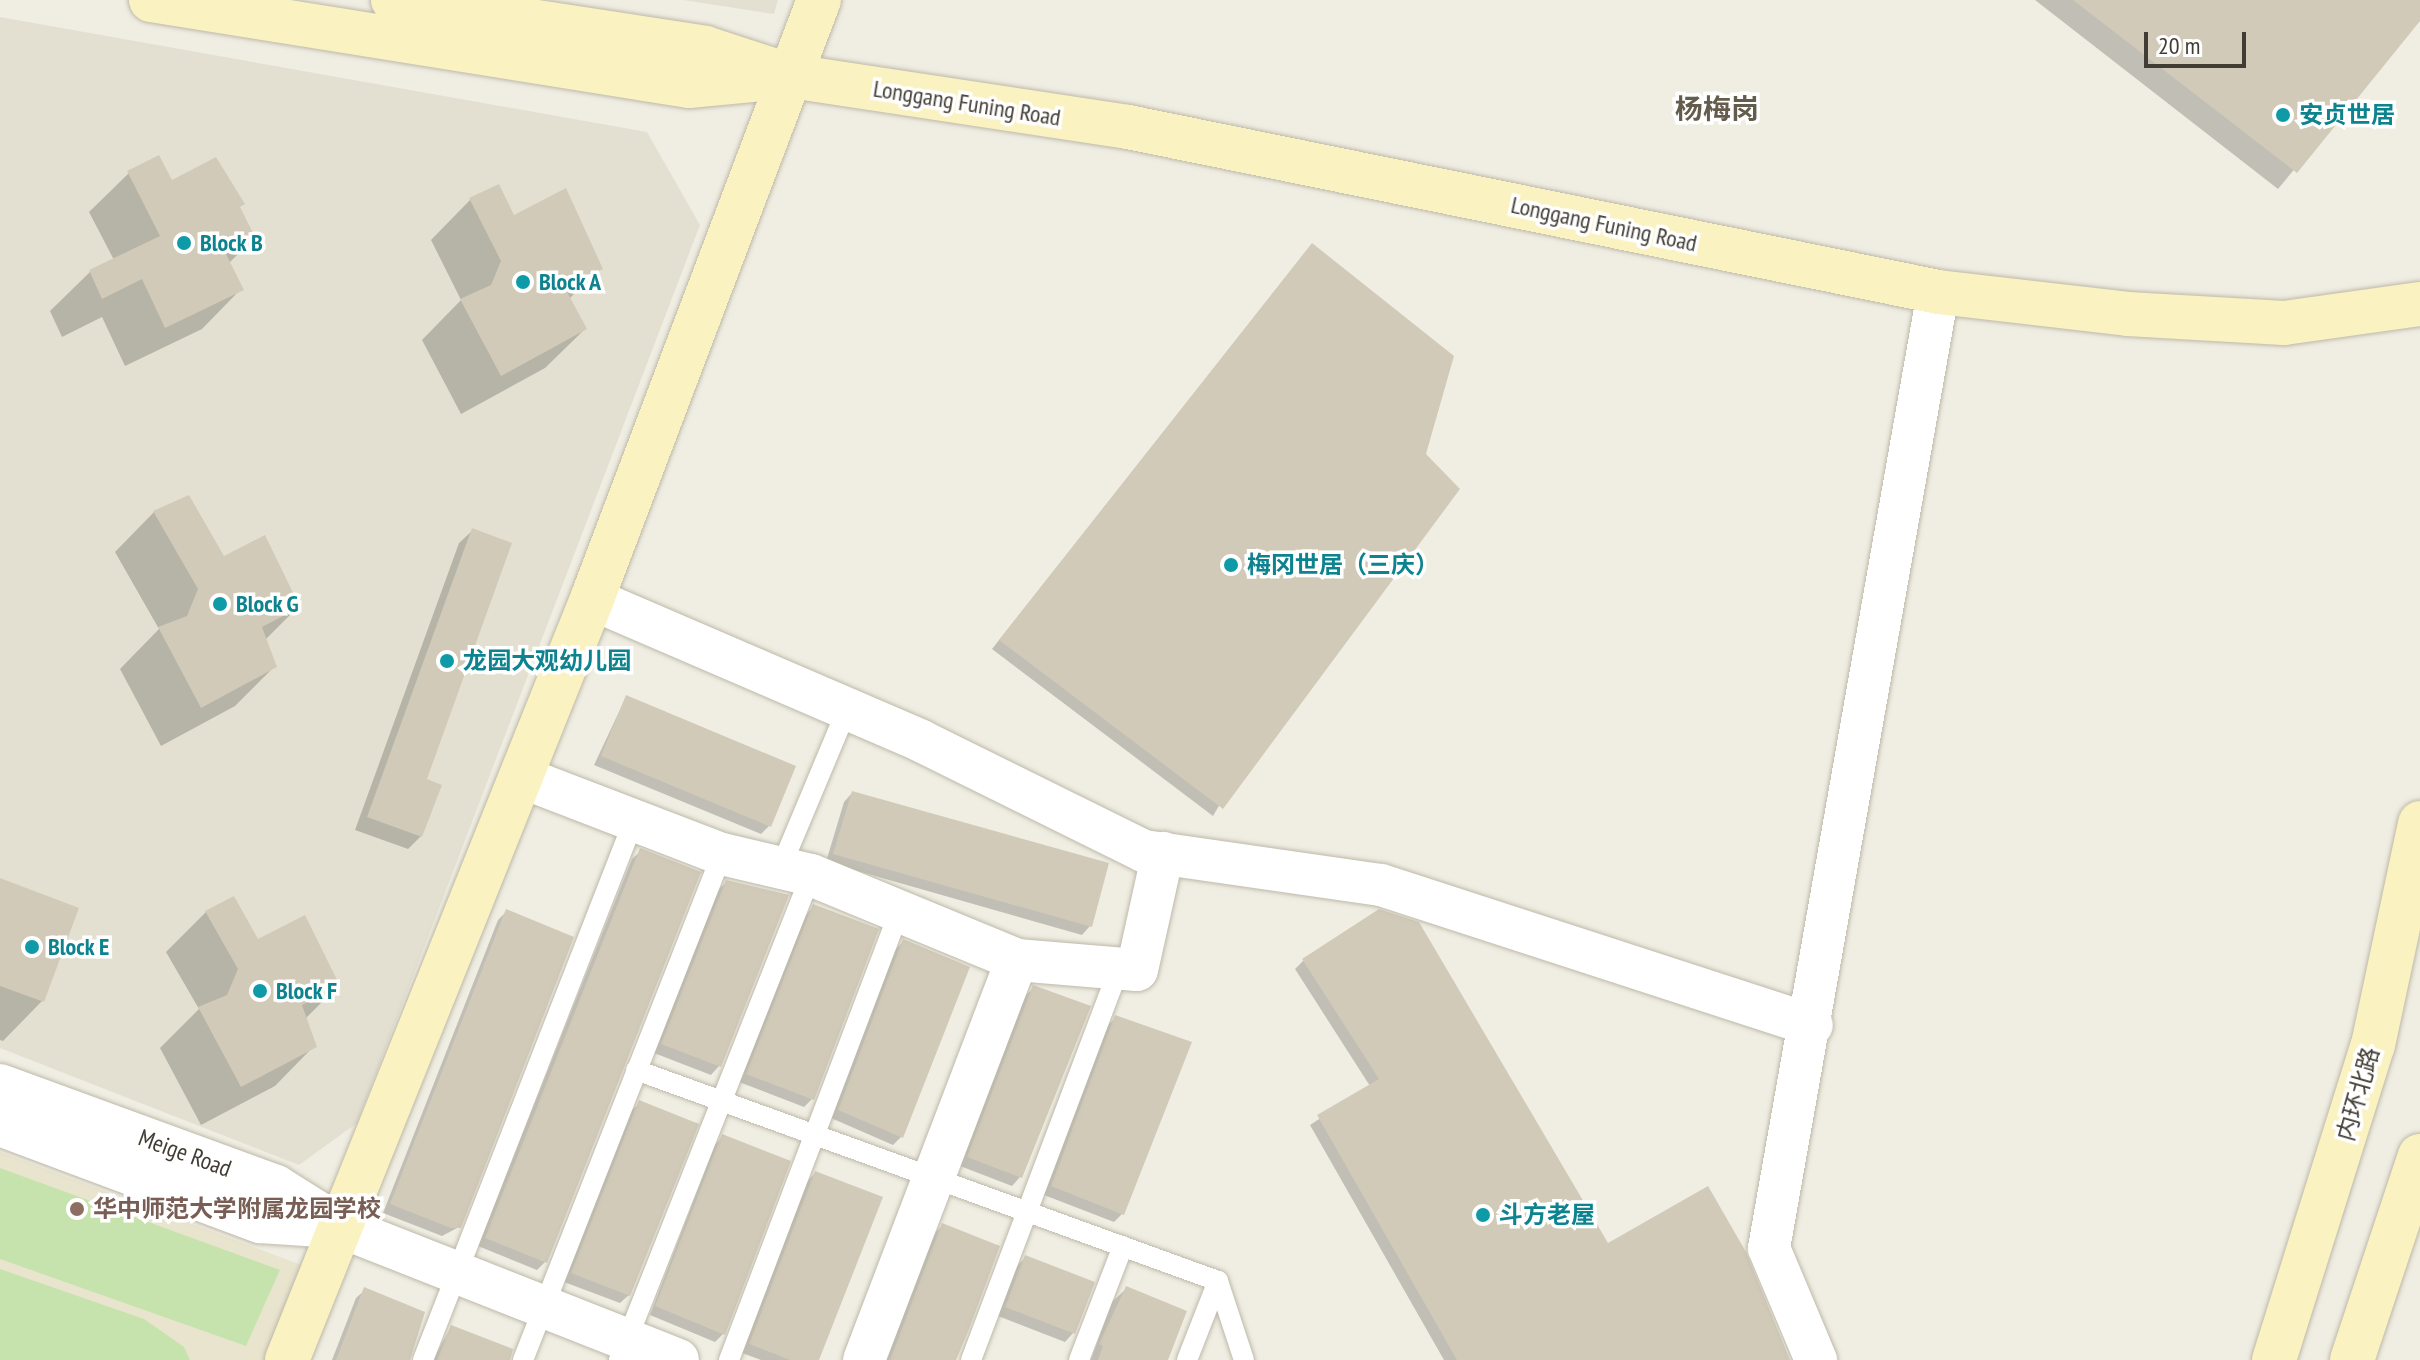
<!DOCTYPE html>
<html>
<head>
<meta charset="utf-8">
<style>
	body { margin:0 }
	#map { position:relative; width:2420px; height:1360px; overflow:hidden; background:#f0eee3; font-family:"PT Sans Narrow","Noto Sans SC",sans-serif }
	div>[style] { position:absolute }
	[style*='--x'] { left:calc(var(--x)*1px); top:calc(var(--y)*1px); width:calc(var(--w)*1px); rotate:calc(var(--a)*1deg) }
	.residential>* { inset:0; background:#e4e0d1 }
	.education>* { inset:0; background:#e9e4ce }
	.green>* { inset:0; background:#c7e3ad }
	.shadow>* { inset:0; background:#0003 }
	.building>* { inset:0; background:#d1cab9 }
	.roads { filter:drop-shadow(0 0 2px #beb9a9) drop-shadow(0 0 2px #beb9a9) }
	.lane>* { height:20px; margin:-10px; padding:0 10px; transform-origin:10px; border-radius:10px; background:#fff }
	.street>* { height:42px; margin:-21px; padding:0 21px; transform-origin:21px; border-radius:21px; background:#fff }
	.secondary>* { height:44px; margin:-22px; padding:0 22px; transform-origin:22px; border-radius:22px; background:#fbf2c2 }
	.dots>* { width:22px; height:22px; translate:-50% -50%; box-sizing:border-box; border:4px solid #fff; border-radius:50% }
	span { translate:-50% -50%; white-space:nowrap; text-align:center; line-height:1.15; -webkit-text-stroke:7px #fff; paint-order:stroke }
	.street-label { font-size:24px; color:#423d34 }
	.culture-label { font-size:24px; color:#0d838f; font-weight:700 }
	.left { translate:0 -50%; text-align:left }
	.education-label { font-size:24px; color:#785e54; font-weight:700 }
	.quarter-label { font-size:28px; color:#645c4c; font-weight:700 }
	.scale { position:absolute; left:2144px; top:32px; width:102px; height:36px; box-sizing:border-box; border:4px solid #423d34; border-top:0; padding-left:10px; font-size:24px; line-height:28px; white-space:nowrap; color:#423d34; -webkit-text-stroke:6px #fff; paint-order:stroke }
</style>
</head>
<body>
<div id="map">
	<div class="residential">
		<i style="clip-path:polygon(683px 0,778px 0,774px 14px)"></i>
		<i style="clip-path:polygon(0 17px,647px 132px,700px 225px,357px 1123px,299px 1165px,0 1048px)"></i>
	</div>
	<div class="education">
		<i style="clip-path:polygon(0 1152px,307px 1267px,267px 1360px,0 1360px)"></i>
	</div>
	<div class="green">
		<i style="clip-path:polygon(0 1168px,280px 1270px,246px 1346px,0 1259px)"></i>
		<i style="clip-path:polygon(0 1269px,144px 1319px,184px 1347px,190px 1360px,0 1360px)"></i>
	</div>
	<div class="shadow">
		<i style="clip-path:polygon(2035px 0,2420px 0,2420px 18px,2278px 189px)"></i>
		<i style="clip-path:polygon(129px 173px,238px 208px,253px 239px,228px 264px,241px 289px,202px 329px,125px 366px,102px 317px,62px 337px,50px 311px,90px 272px,114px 260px,89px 212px)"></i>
		<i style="clip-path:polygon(470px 200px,600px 268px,569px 299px,585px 329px,545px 368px,461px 414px,422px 340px,461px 300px,431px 240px)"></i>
		<i style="clip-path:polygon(1304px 254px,1424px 454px,1213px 816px,992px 649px)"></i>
		<i style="clip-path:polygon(154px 512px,298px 607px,265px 640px,274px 667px,235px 706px,161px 746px,120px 669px,159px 629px,115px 552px)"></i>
		<i style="clip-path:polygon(472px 531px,424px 780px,421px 836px,408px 849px,355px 830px,459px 543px)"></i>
		<i style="clip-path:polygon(626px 697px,769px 826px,761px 834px,594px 765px)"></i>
		<i style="clip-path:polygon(852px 793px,1090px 926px,1082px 935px,826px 862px,844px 802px)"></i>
		<i style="clip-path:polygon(641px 851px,546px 1261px,537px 1270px,478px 1246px,632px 859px)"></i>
		<i style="clip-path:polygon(0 880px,42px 1001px,3px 1041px,0 1040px)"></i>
		<i style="clip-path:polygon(727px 882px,719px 1066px,711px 1075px,654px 1053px,718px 890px)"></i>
		<i style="clip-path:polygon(814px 906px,812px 1099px,804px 1107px,739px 1082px,806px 915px)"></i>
		<i style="clip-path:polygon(206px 912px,338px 986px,305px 1019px,314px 1046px,275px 1086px,201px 1125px,160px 1048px,199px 1009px,166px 952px)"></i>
		<i style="clip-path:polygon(506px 912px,459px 1227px,442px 1236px,383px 1213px,498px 920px)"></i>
		<i style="clip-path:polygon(904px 941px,901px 1137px,893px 1145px,831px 1118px,895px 950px)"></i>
		<i style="clip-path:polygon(1304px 960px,1608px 1246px,1788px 1360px,1444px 1360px,1310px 1125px,1370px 1086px,1295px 969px)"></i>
		<i style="clip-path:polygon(1034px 988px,1020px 1177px,1012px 1186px,960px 1166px,1025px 996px)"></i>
		<i style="clip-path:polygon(1116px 1018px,1122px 1214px,1114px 1222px,1044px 1195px,1107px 1026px)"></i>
		<i style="clip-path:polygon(640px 1103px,629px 1295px,620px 1303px,564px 1282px,631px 1111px)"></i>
		<i style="clip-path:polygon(723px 1136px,723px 1334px,715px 1342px,650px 1315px,715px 1145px)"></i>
		<i style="clip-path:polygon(815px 1173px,817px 1360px,761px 1360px,742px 1353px,807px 1182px)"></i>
		<i style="clip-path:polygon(943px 1225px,954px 1360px,883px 1360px,934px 1234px)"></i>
		<i style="clip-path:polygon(1025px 1258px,1093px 1283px,1073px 1333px,1065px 1342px,998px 1316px,1017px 1266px)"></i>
		<i style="clip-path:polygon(1126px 1289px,1166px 1360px,1091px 1360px,1112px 1302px)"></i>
		<i style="clip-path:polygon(365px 1290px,409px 1356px,410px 1360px,332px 1360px,356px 1298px)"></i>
		<i style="clip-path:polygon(451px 1327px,509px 1360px,433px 1360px)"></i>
	</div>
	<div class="building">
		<i style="clip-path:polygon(2073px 0,2420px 0,2420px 21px,2297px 173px)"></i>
		<i style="clip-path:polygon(159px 155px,172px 180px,216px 157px,245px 204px,240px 207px,256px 239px,226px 254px,244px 290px,165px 328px,142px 279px,102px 299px,89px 270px,160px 236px,127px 171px)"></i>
		<i style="clip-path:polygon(499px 184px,514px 215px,566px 188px,603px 269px,565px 288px,587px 329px,501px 376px,460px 299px,491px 285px,501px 261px,469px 198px)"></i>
		<i style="clip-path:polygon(1312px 243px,1454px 356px,1426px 454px,1460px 489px,1223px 809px,999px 640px)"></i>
		<i style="clip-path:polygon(189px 495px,224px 556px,265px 535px,300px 607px,262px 627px,277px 667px,201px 708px,158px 627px,187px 616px,198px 589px,153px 511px)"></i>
		<i style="clip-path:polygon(472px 528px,512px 543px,427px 779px,442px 785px,422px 837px,367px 817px)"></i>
		<i style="clip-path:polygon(626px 695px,796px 766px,771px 827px,601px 756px)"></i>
		<i style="clip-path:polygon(852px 791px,1109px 863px,1092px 927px,833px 854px)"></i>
		<i style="clip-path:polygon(640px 848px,701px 872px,547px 1263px,485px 1238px)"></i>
		<i style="clip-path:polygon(0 878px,79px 908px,44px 1002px,0 986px)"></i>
		<i style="clip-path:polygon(726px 880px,789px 895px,721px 1067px,661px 1044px)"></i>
		<i style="clip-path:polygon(234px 896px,258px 939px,305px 915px,340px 986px,302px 1005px,317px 1047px,241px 1087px,198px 1007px,227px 995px,238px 969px,205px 911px)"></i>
		<i style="clip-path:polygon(813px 904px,879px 929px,814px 1100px,746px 1074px)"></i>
		<i style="clip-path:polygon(506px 909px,574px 937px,461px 1228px,451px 1228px,390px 1204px)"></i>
		<i style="clip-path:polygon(1379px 909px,1419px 922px,1608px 1243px,1708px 1186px,1746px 1252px,1790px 1360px,1457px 1360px,1317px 1115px,1379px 1079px,1302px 959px)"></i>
		<i style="clip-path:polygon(903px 939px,970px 967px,903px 1138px,838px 1110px)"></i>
		<i style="clip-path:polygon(1033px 985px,1091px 1006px,1022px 1178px,967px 1157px)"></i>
		<i style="clip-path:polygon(1115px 1015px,1192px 1042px,1124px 1215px,1051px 1186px)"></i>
		<i style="clip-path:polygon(639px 1100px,699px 1124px,630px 1296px,571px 1273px)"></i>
		<i style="clip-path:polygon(722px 1134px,791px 1161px,725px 1335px,655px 1306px)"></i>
		<i style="clip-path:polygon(815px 1171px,883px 1197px,819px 1360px,790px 1360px,749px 1344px)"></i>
		<i style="clip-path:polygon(942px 1223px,1000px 1246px,969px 1329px,956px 1360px,890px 1360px)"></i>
		<i style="clip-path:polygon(1025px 1255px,1095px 1282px,1075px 1334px,1005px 1307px)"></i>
		<i style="clip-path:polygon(1126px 1286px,1187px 1311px,1168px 1360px,1098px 1360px,1103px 1346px,1099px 1344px)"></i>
		<i style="clip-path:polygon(364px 1287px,425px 1312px,410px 1360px,336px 1360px)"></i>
		<i style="clip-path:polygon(451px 1325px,513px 1349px,510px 1360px,437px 1360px)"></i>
	</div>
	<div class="roads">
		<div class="lane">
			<i style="--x:781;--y:867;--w:171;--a:-67.3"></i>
			<i style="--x:636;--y:1070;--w:619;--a:19.93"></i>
			<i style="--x:1218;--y:1281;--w:83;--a:71.8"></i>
			<i style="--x:423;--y:1360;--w:580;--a:-68.66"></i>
			<i style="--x:523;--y:1360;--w:544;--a:-68.53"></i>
			<i style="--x:619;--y:1360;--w:522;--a:-68.4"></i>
			<i style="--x:729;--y:1360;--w:480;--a:-69.2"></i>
			<i style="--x:971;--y:1360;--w:418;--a:-69.3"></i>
			<i style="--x:1079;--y:1360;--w:122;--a:-68.9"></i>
			<i style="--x:1187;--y:1360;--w:85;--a:-68.6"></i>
		</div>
		<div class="street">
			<i style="--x:592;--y:599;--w:358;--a:23.3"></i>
			<i style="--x:921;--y:741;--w:249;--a:26.3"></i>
			<i style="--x:1144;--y:851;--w:239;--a:8.2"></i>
			<i style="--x:1381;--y:885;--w:453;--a:18"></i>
			<i style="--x:521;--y:777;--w:215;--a:21"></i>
			<i style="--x:722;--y:854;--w:91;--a:13.3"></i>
			<i style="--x:811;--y:875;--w:223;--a:22.4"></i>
			<i style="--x:1017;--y:960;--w:120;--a:4.8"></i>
			<i style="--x:1137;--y:970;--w:120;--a:-77.5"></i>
			<i style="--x:0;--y:1085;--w:294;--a:20.1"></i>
			<i style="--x:276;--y:1186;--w:77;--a:32.2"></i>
			<i style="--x:341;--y:1227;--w:362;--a:21.5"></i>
			<i style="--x:0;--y:1125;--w:278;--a:20.5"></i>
			<i style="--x:260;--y:1222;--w:76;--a:3.8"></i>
			<i style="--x:864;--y:1360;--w:428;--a:-69.1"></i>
			<i style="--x:1816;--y:1360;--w:121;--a:-112.8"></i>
			<i style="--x:1769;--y:1248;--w:971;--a:-79.97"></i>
		</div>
		<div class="secondary">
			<i style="--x:151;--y:0;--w:545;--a:9.08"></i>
			<i style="--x:689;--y:86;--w:84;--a:-5.4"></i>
			<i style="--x:393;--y:0;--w:316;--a:8.7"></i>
			<i style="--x:705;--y:48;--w:90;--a:18"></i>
			<i style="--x:791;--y:76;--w:341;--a:8.6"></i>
			<i style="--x:1128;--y:127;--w:827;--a:11.51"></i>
			<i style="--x:1938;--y:292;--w:191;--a:6.6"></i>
			<i style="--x:2128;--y:314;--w:156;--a:3.3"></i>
			<i style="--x:2284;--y:323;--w:137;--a:-8"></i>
			<i style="--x:287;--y:1360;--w:820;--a:-68.16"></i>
			<i style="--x:592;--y:599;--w:641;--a:-69.25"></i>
			<i style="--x:2274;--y:1360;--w:330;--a:-72.6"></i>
			<i style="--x:2373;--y:1045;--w:227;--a:-78"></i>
			<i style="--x:2352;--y:1360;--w:215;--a:-71.6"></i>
		</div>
	</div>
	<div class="dots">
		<i style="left:2283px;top:115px;background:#0f9aa8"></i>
		<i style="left:184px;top:243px;background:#0f9aa8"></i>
		<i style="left:523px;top:282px;background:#0f9aa8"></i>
		<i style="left:1231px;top:565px;background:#0f9aa8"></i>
		<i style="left:220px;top:604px;background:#0f9aa8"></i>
		<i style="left:447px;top:661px;background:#0f9aa8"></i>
		<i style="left:32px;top:947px;background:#0f9aa8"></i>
		<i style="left:260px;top:991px;background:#0f9aa8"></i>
		<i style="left:77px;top:1209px;background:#8d6e63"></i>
		<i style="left:1483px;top:1215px;background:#0f9aa8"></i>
	</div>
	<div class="street-label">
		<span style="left:967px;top:103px;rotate:9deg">Longgang Funing Road</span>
		<span style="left:1604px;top:224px;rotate:12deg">Longgang Funing Road</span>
		<span style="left:2358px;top:1094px;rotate:-74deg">内环北路</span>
		<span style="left:185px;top:1153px;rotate:20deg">Meige Road</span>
	</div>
	<div class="culture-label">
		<span class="left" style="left:2299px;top:115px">安贞世居</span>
		<span class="left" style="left:200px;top:243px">Block B</span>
		<span class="left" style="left:539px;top:282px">Block A</span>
		<span class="left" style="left:1247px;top:565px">梅冈世居（三庆）</span>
		<span class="left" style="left:236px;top:604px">Block G</span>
		<span class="left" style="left:463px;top:661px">龙园大观幼儿园</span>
		<span class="left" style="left:48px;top:947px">Block E</span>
		<span class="left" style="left:276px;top:991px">Block F</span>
		<span class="left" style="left:1499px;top:1215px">斗方老屋</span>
	</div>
	<div class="education-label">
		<span class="left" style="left:93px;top:1209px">华中师范大学附属龙园学校</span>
	</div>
	<div class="quarter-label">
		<span style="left:1717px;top:109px">杨梅岗</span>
	</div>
	<div class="scale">20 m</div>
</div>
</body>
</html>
